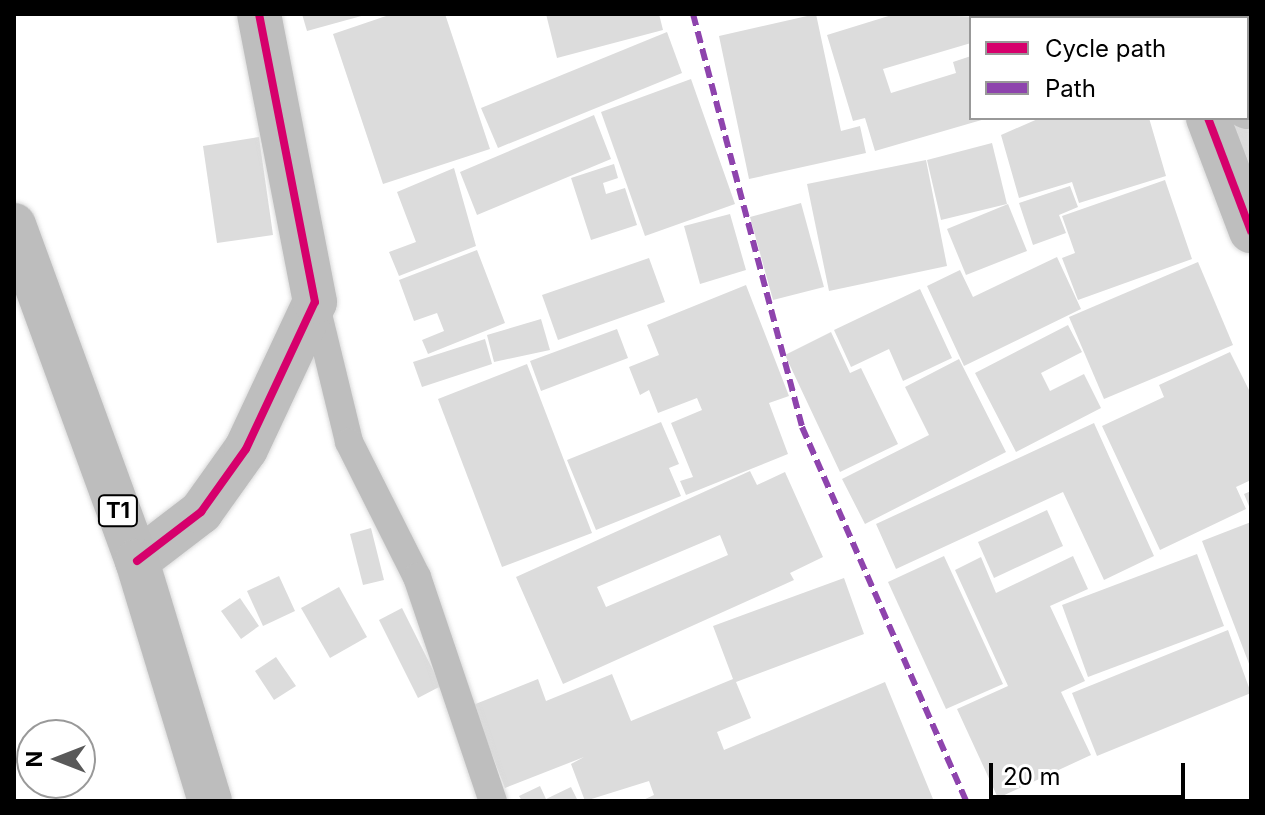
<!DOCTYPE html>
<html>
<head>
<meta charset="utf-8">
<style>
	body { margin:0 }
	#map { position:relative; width:1265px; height:815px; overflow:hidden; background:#fff; font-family:Inter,sans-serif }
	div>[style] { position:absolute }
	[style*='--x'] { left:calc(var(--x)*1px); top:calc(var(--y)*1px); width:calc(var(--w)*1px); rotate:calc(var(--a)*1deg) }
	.building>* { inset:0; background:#dcdcdc }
	.roads { filter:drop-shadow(0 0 2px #dbdbdb) drop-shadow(0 0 2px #dbdbdb) }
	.lane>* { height:28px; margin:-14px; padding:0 14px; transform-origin:14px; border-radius:14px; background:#bebebe }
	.street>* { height:44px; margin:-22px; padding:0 22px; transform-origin:22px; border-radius:22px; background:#bebebe }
	.highway>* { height:44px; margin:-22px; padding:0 22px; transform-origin:22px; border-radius:22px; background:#bdbdbd }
	.quiet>* { height:6px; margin-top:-3px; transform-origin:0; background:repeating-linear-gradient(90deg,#8e44ad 0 12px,transparent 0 18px) }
	.cycleway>* { height:8px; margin:-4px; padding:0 4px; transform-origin:4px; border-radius:4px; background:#d6006c }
	span { translate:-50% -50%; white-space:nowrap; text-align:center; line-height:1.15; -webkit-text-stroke:8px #fff; paint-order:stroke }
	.shield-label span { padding:2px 6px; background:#fff; border:2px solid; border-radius:6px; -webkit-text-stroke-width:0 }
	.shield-label { font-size:22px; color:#000; font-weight:700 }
	.frame { position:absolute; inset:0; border:16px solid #000; pointer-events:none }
	.legend { position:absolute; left:969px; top:16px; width:280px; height:104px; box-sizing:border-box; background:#fff; border:2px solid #999; margin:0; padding:10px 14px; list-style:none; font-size:24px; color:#000 }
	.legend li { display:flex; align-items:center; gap:16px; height:40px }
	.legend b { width:40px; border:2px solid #999 }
	.north { position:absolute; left:16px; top:719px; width:80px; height:80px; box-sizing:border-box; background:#fff; border:2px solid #999; border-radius:50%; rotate:270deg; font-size:22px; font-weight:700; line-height:32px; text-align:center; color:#000 }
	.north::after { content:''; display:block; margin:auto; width:28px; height:36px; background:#595959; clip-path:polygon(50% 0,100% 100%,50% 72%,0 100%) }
	.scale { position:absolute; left:989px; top:763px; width:196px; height:36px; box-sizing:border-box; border:4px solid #000; border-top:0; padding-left:10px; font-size:24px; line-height:28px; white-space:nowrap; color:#000; -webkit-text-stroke:6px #fff; paint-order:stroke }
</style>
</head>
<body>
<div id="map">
	<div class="building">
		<i style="clip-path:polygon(302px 14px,365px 14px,365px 15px,307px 31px)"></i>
		<i style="clip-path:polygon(392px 14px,445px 14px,490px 149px,383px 184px,333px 34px)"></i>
		<i style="clip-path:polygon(546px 14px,659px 14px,663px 30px,557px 58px)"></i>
		<i style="clip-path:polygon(816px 14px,841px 131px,860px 126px,866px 153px,749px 179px,719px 36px)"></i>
		<i style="clip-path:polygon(895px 14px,1020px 18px,971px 18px,971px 43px,883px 69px,891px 93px,956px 73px,953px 62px,971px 56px,971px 118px,985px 119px,875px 151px,865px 118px,853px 121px,827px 35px)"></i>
		<i style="clip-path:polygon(1022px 14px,1104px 14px,1105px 18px,1023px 18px)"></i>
		<i style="clip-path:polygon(1176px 14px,1237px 14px,1239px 18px,1177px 18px)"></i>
		<i style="clip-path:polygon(667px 32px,682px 73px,498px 148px,481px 108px)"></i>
		<i style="clip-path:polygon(691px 79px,735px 204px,645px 236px,601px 112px)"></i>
		<i style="clip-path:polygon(594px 115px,611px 159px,477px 215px,460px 172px)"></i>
		<i style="clip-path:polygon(1040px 118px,1149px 118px,1166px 176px,1079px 203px,1072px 182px,1019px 198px,1001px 135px)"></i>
		<i style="clip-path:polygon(1251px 118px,1251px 174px,1227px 126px)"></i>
		<i style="clip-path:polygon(259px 137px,273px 235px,217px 243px,203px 146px)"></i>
		<i style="clip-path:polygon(992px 143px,1007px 204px,941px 220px,927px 160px)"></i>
		<i style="clip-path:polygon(926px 160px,947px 266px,829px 291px,807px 184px)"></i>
		<i style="clip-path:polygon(614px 164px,618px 178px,603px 183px,606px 194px,625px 188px,637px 225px,591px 240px,571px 178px)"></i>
		<i style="clip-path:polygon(454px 168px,476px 246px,399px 276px,389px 252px,416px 242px,397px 192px)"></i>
		<i style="clip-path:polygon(1165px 180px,1192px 259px,1078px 300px,1062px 258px,1075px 253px,1062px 216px)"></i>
		<i style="clip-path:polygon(1070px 186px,1078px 207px,1059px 215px,1066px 233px,1033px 245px,1019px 203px)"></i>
		<i style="clip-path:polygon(801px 203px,824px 287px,773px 300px,750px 217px)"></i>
		<i style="clip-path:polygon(1008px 204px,1027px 251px,966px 275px,947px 229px)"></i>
		<i style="clip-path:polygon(730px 214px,746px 270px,700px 284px,684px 226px)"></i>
		<i style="clip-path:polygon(477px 250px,505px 323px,428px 354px,422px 340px,444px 331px,437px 313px,414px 321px,399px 280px)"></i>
		<i style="clip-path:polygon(1057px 257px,1081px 309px,964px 366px,927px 286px,960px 270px,973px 297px)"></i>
		<i style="clip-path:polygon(649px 258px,665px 302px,558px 340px,542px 295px)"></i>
		<i style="clip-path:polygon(1198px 262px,1233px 345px,1104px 399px,1069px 317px)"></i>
		<i style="clip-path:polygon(746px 285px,789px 396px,769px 403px,788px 454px,686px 495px,680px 481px,693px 477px,671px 423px,702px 410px,697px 398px,658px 413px,649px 390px,640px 395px,629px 367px,659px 355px,647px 325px)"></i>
		<i style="clip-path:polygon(920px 289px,952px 358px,903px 381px,889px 349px,851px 367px,834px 330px)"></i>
		<i style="clip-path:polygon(541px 319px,550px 350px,494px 362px,487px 335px)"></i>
		<i style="clip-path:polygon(1068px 325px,1082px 352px,1041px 373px,1050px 391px,1084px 374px,1101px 408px,1016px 452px,975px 373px)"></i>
		<i style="clip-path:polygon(617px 329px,628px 358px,541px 391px,530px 361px)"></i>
		<i style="clip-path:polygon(831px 332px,850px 373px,861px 368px,898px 444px,840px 472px,785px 355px)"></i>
		<i style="clip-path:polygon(485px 339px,492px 364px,422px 387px,413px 362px)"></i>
		<i style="clip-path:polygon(1230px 352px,1251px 394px,1251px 480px,1236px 487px,1246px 509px,1160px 550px,1102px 426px,1164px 397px,1159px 385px)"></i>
		<i style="clip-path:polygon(959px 359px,1006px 452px,865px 524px,842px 479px,929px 435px,905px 387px)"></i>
		<i style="clip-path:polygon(527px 364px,592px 533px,502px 567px,438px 399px)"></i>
		<i style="clip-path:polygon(661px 422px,679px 464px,669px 468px,681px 496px,596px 530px,567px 460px)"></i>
		<i style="clip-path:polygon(1094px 423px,1154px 556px,1104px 580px,1063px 492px,896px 569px,876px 524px)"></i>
		<i style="clip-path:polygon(evenodd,750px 471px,757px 485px,785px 472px,823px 557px,790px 573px,794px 580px,563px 684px,516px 577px,750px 471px,720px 535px,728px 555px,606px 607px,597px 587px,720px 535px)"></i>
		<i style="clip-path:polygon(1251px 491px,1251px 511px,1244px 494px)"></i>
		<i style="clip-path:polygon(1047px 510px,1063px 546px,994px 578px,978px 542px)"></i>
		<i style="clip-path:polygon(1251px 522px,1251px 669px,1202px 541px)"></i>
		<i style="clip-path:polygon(371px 528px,384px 580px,363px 585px,350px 534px)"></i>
		<i style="clip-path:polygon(1197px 554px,1224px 626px,1088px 677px,1062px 605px)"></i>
		<i style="clip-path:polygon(944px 556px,1003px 684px,946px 709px,888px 582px)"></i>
		<i style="clip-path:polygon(1073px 556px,1088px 589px,1050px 606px,1085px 681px,1061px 692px,1091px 755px,998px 798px,957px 709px,1008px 686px,955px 570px,981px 557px,996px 593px)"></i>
		<i style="clip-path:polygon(279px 576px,295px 611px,263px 626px,247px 591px)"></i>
		<i style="clip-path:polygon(844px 578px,864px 634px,736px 682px,751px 718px,717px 732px,724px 750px,885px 682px,933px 799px,641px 801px,654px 795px,649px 781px,585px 801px,571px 764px,584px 757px,505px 788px,473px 705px,538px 679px,546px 701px,612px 674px,631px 721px,733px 679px,713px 626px)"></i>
		<i style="clip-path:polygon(339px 587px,367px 637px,330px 658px,301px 608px)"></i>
		<i style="clip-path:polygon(240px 598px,259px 626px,241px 639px,221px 611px)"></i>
		<i style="clip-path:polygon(402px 608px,441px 686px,418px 698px,379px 620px)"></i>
		<i style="clip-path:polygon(1228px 630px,1251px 693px,1097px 756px,1072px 693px)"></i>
		<i style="clip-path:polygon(276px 657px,296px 686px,274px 700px,255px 671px)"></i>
		<i style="clip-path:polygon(540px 786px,546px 799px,571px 787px,578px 801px,522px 801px,519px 796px)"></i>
	</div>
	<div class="roads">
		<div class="lane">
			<i style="--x:315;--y:302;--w:144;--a:76.3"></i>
			<i style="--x:349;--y:442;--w:151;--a:63.3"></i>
			<i style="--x:417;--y:577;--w:237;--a:71.3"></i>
		</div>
		<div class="street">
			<i style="--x:1173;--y:14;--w:4;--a:76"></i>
			<i style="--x:1247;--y:107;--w:4;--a:-14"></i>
			<i style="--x:1208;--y:118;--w:121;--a:69.2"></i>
			<i style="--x:137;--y:561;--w:81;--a:-37.4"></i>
			<i style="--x:201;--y:512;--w:77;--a:-54.5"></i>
			<i style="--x:246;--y:449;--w:162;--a:-64.9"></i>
			<i style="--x:315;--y:302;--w:293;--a:-101"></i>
		</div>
		<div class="highway">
			<i style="--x:14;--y:225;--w:358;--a:69.9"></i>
			<i style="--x:137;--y:561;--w:251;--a:73.1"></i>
		</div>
	</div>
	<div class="quiet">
		<i style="--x:693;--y:14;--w:427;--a:75.2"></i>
		<i style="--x:802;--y:427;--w:408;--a:66.3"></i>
	</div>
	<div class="cycleway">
		<i style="--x:1208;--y:118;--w:121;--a:69.2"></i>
		<i style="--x:137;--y:561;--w:81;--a:-37.4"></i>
		<i style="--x:201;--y:512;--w:77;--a:-54.5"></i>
		<i style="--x:246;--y:449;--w:162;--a:-64.9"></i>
		<i style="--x:315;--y:302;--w:293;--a:-101"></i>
	</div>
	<div class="shield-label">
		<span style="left:118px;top:511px">T1</span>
	</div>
	<div class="frame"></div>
	<ul class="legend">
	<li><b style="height:10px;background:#d6006c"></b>Cycle path</li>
	<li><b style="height:10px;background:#8e44ad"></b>Path</li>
	</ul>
	<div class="north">N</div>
	<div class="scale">20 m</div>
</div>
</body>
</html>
